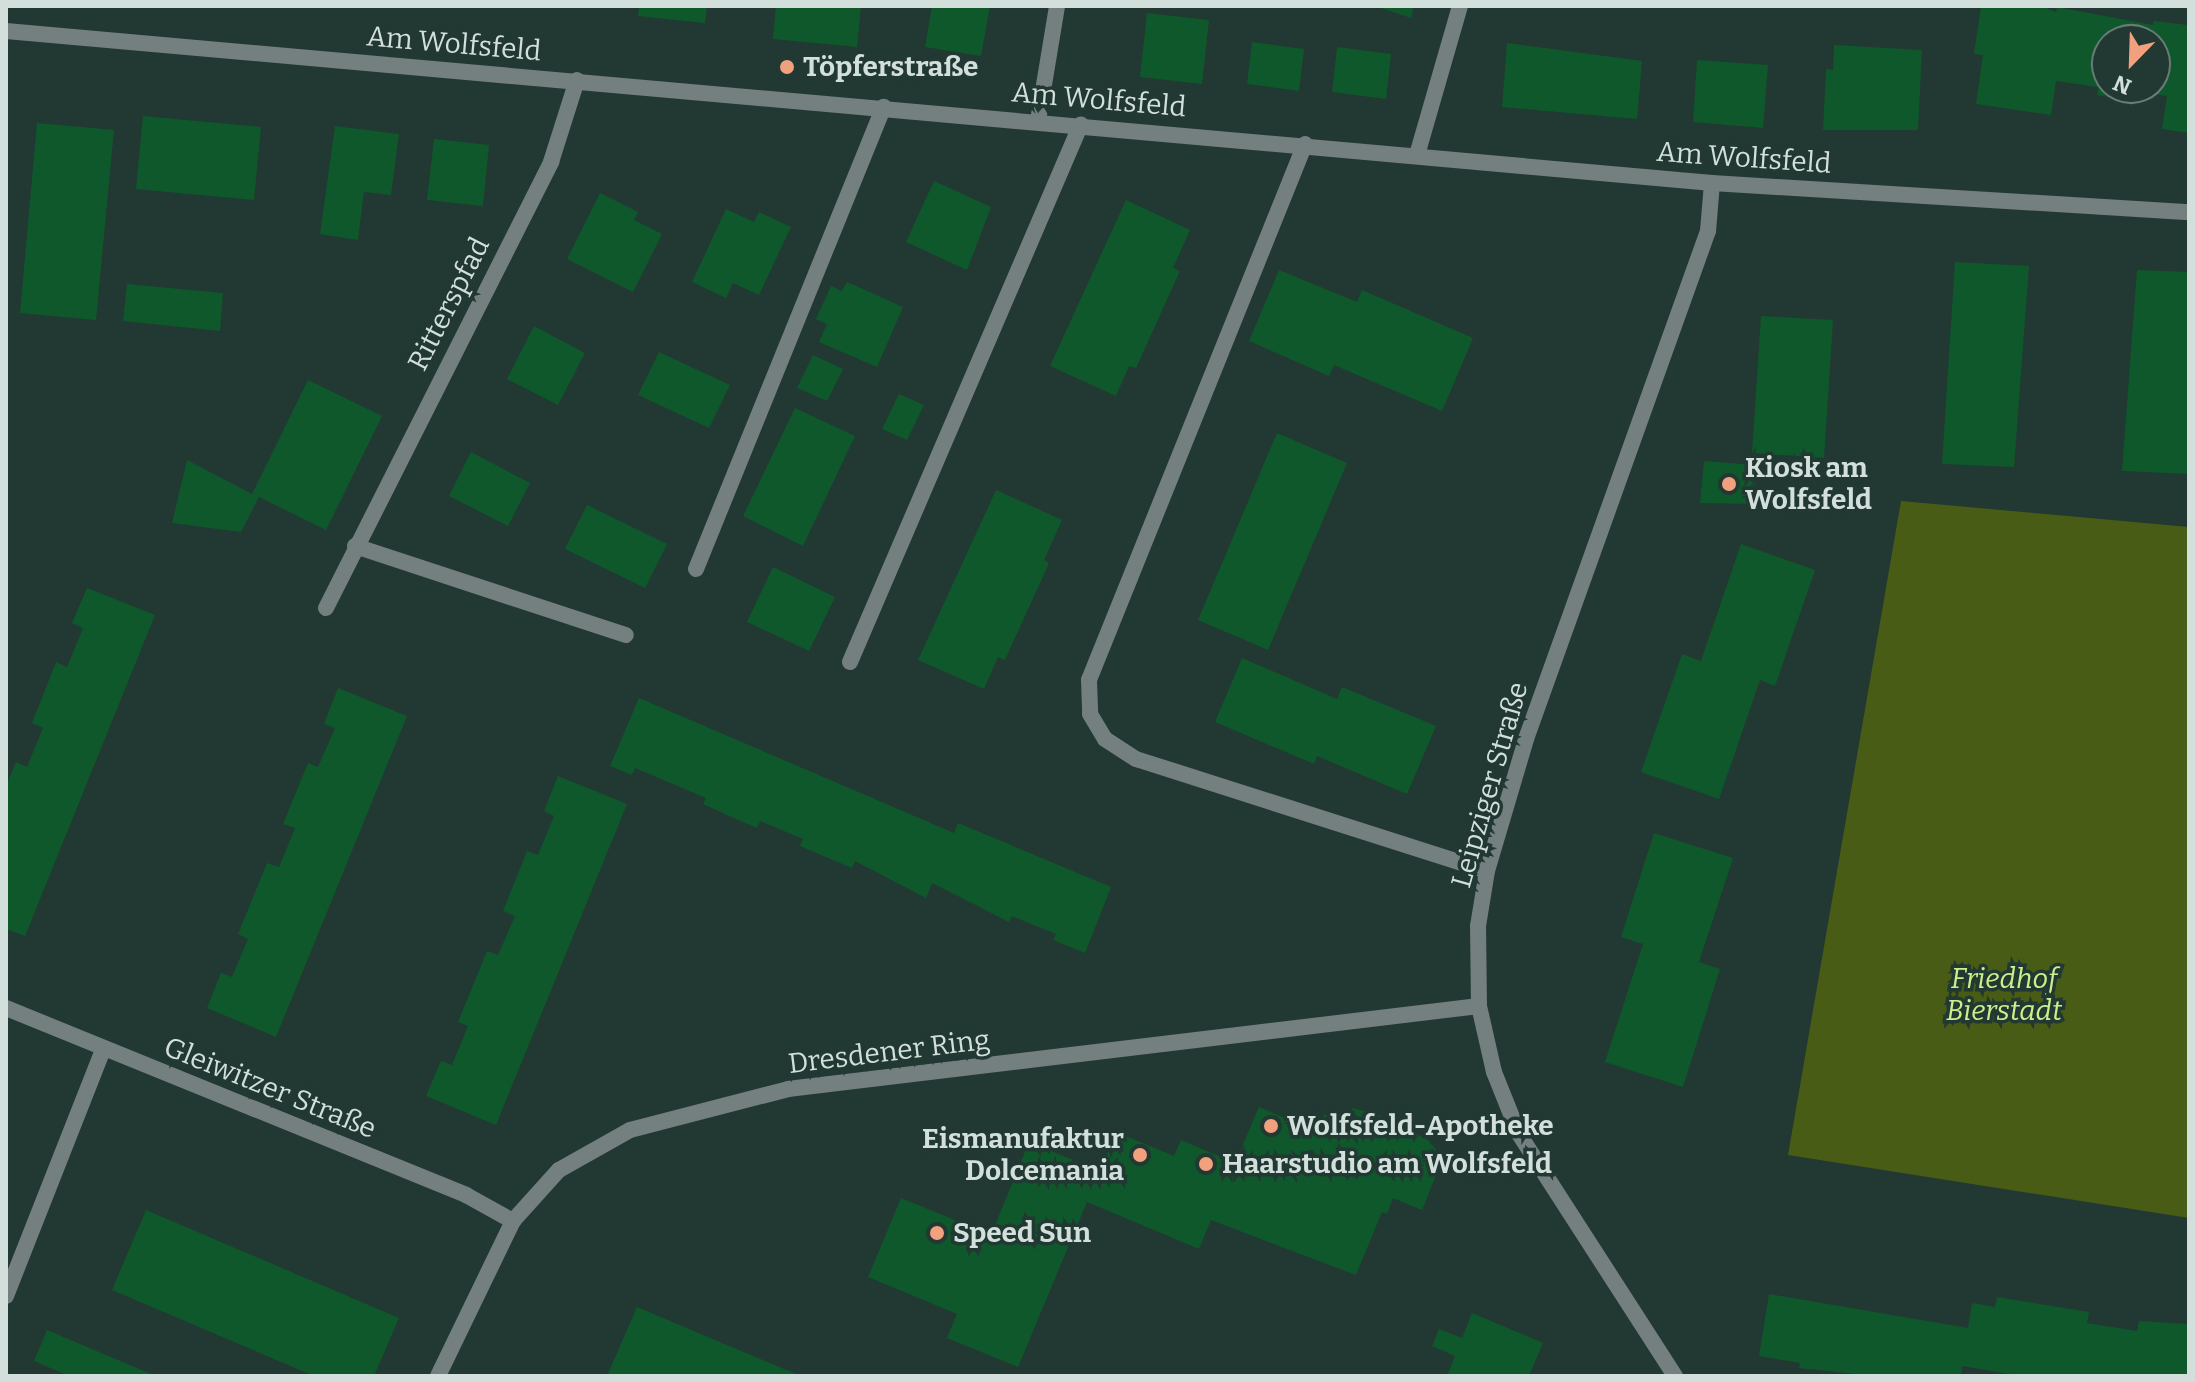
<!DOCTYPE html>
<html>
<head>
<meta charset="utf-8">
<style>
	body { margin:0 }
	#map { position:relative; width:2195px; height:1382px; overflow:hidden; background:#223833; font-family:Bitter,serif }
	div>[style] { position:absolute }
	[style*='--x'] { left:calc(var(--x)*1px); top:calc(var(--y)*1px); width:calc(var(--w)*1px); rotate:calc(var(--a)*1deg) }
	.green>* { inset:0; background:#485c16 }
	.building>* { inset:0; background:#0f582b }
	.service>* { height:16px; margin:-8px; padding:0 8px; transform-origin:8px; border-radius:8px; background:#747f80 }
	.minor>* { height:16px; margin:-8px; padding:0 8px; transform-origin:8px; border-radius:8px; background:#747f80 }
	.tertiary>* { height:16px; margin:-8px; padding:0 8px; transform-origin:8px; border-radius:8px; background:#747f80 }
	.dots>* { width:22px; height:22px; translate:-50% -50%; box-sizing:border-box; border:4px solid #223833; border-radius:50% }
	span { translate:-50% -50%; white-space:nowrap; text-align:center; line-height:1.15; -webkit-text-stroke:7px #223833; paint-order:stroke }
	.street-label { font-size:28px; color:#d2dfdb }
	.poi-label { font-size:28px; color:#d2dfdb; font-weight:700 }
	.left { translate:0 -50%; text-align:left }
	.right { translate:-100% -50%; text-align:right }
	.park-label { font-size:28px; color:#ccef8c; font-style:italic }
	.frame { position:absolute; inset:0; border:8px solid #d2dfdb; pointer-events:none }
	.north { position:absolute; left:2091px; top:24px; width:80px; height:80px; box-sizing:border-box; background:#223833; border:2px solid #687b76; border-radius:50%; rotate:203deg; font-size:22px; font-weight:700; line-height:32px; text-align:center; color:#d2dfdb }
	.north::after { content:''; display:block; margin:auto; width:28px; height:36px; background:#f1a17d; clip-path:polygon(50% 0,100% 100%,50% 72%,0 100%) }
</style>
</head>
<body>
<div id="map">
	<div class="green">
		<i style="clip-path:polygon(1901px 501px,2189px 527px,2189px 1218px,1788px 1155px)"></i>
	</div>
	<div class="building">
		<i style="clip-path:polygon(639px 6px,707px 6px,705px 23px,638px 16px)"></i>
		<i style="clip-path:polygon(776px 6px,861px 6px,857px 47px,773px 39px)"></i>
		<i style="clip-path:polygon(932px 6px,990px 6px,981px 56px,925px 47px)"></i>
		<i style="clip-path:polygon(1375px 6px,1414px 6px,1411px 18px)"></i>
		<i style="clip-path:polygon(evenodd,1981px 6px,2041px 6px,2056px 12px,2057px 7px,2153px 25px,2154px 21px,2188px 25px,2189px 133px,2162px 129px,2167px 96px,2126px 90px,2125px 100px,2097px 95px,2098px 87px,2056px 81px,2051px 115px,1976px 104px,1983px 55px,1974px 54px,1981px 6px,2107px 40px,2155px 40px,2155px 88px,2107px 88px,2107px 40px)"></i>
		<i style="clip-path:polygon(1147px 13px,1209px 20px,1202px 84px,1140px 77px)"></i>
		<i style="clip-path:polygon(1252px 42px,1304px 49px,1299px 91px,1247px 84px)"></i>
		<i style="clip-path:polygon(1507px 43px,1642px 61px,1637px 119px,1502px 107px)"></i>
		<i style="clip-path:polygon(1834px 45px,1922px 50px,1918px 130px,1823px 130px,1826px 69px,1833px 70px)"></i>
		<i style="clip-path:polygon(1337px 47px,1391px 54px,1386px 99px,1332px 92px)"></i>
		<i style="clip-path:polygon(1697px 60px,1768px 65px,1763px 128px,1693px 122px)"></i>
		<i style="clip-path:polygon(143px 116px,261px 127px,254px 200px,136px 189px)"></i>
		<i style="clip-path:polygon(37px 123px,114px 130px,96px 320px,20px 313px)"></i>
		<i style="clip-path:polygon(335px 126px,399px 134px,391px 195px,364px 192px,358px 240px,320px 234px)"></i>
		<i style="clip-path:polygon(434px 139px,489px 145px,483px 206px,427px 200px)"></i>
		<i style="clip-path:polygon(934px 181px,991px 207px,967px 270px,906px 242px)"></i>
		<i style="clip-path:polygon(600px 193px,638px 212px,634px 220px,662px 234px,633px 292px,567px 259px)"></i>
		<i style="clip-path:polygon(1126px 200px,1190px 230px,1173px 268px,1180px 271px,1136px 368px,1129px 366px,1116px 396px,1050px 366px)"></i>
		<i style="clip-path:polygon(726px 209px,754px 222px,759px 212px,791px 227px,759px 295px,733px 283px,726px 298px,692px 282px)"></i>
		<i style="clip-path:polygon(1955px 262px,2029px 266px,2014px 467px,1942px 464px)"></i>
		<i style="clip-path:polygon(1279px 270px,1357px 302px,1362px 290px,1473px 338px,1442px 411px,1334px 365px,1329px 376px,1249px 341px)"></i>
		<i style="clip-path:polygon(2137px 270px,2189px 272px,2189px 474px,2122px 471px)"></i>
		<i style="clip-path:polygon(847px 282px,903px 307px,877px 367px,819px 342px,827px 324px,816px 319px,831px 286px,842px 291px)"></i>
		<i style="clip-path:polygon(127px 284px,223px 293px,220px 331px,123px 321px)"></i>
		<i style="clip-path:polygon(1761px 316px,1833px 320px,1824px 458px,1752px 453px)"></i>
		<i style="clip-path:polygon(534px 326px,585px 353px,558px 405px,507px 379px)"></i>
		<i style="clip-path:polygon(659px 352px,730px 385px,709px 428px,638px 395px)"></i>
		<i style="clip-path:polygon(813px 355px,843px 369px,827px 401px,797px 388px)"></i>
		<i style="clip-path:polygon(308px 380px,382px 416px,326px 530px,259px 497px,241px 532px,172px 523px,187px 460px,252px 494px)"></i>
		<i style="clip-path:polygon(899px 394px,924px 405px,907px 440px,882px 429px)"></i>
		<i style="clip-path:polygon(795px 408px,855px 436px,803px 546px,743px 516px)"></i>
		<i style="clip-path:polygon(1277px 433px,1347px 463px,1268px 650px,1198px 620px)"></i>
		<i style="clip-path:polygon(471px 452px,530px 483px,508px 526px,449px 496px)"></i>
		<i style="clip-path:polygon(1704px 461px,1755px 465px,1757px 504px,1700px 503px)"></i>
		<i style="clip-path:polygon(996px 490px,1062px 520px,1044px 560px,1049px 563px,1005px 660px,998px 657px,984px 689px,918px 660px)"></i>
		<i style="clip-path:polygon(587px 505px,667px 544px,645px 588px,565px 549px)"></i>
		<i style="clip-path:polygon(1741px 544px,1815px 570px,1775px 686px,1760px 680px,1719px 799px,1641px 772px,1682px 654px,1701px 661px)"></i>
		<i style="clip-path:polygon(773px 567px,835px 597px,809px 651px,747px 622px)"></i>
		<i style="clip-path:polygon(87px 588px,155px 615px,25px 936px,6px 929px,6px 786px,16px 762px,27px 767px,43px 728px,32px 723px,56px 662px,67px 667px,83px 628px,72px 623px)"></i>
		<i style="clip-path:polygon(1242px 658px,1337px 699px,1342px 687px,1436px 726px,1407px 794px,1317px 756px,1314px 764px,1215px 722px)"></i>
		<i style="clip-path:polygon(338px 688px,407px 716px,276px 1037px,207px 1008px,221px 973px,232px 977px,248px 939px,238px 934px,267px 863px,279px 867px,295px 828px,283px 824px,308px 763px,318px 767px,335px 728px,324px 724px)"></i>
		<i style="clip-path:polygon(639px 698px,954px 833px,958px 823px,1111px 887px,1085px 953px,1053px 940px,1056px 934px,1012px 916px,1009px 922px,932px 883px,926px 898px,855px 861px,852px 868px,800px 846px,803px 839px,760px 821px,757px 828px,727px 815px,703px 804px,706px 798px,635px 768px,632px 775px,610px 766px)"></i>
		<i style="clip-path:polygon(558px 776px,627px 804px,496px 1125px,426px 1096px,441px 1061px,452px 1065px,468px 1026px,458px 1022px,487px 951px,498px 955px,515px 916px,503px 911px,527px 851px,538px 855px,554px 816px,544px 811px)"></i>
		<i style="clip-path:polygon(1654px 833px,1733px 858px,1699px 962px,1720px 969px,1683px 1087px,1605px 1062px,1643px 944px,1621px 937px)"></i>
		<i style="clip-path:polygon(1259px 1107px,1316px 1131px,1324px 1114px,1347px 1124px,1352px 1108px,1376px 1114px,1428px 1140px,1443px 1158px,1422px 1210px,1393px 1198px,1387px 1214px,1382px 1212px,1356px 1275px,1211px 1220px,1199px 1249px,1087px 1202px,1018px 1367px,947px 1338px,957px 1314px,868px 1277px,901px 1198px,991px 1235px,1029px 1142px,1100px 1171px,1116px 1132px,1174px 1156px,1181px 1140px,1235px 1163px)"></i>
		<i style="clip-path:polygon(146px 1210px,399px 1318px,374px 1376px,314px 1376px,112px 1290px)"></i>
		<i style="clip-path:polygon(1769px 1294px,1968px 1328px,1972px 1303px,1995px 1307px,1997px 1297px,2089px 1312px,2087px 1323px,2137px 1331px,2139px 1321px,2189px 1324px,2189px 1376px,2022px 1376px,1962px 1366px,1961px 1376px,1876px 1376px,1799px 1368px,1800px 1363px,1759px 1356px)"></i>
		<i style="clip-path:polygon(637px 1307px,715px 1340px,801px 1376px,607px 1376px)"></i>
		<i style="clip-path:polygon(1472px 1313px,1543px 1343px,1529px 1376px,1447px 1376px,1455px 1356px,1432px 1346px,1439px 1329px,1462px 1338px)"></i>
		<i style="clip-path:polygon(47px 1330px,156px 1376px,69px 1376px,34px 1361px)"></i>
	</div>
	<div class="service">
		<i style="--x:1305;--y:144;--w:578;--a:111.95"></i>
		<i style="--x:1089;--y:680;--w:34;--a:88"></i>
		<i style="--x:1090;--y:714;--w:29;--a:59"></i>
		<i style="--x:1105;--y:739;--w:37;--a:33"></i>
		<i style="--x:1136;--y:759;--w:368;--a:17.7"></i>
		<i style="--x:696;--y:569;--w:499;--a:-67.9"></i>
		<i style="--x:850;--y:662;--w:585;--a:-66.76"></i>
	</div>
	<div class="minor">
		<i style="--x:1038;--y:121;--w:117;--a:-80.6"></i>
		<i style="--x:1417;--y:155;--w:155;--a:-73.9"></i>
		<i style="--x:355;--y:546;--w:285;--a:18.2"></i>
		<i style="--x:326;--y:608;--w:500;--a:-63.2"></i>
		<i style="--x:551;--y:162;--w:86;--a:-72.4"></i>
		<i style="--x:6;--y:1008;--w:497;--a:22.1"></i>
		<i style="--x:466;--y:1195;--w:54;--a:29"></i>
		<i style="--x:6;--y:1296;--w:264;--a:-68.5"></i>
		<i style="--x:438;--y:1376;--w:172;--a:-64.2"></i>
		<i style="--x:513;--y:1221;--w:69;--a:-48"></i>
		<i style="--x:559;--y:1170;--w:81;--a:-29.4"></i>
		<i style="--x:630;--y:1130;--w:163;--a:-14.5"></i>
		<i style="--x:788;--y:1089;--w:696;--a:-6.85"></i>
		<i style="--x:1675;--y:1376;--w:290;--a:-122.8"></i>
		<i style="--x:1518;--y:1132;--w:65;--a:-111.8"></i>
		<i style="--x:1494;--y:1072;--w:68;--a:-102.8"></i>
		<i style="--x:1479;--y:1006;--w:80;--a:-90.7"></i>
		<i style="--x:1478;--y:926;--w:56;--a:-80.7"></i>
		<i style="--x:1487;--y:871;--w:138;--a:-73.5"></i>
		<i style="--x:1526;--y:739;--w:540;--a:-70.29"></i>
		<i style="--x:1708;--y:231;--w:48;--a:-85.2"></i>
	</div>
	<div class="tertiary">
		<i style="--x:6;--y:31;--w:1713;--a:5.09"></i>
		<i style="--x:1712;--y:183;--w:478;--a:3.5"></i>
	</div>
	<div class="dots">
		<i style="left:787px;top:67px;background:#f1a17d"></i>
		<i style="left:1729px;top:484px;background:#f1a17d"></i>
		<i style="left:1271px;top:1126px;background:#f1a17d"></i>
		<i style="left:1140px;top:1155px;background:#f1a17d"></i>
		<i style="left:1206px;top:1164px;background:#f1a17d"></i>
		<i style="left:937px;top:1233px;background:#f1a17d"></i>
	</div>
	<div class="street-label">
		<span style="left:454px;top:44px;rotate:5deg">Am Wolfsfeld</span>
		<span style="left:1099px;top:100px;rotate:5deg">Am Wolfsfeld</span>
		<span style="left:1744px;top:158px;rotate:4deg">Am Wolfsfeld</span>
		<span style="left:449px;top:304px;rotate:-63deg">Ritterspfad</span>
		<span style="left:1490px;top:785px;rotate:-74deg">Leipziger Straße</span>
		<span style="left:889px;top:1052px;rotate:-7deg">Dresdener Ring</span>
		<span style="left:270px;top:1088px;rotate:22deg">Gleiwitzer Straße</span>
	</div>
	<div class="poi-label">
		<span class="left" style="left:803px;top:67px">Töpferstraße</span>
		<span class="left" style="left:1745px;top:484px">Kiosk am<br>Wolfsfeld</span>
		<span class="left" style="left:1287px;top:1126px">Wolfsfeld-Apotheke</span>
		<span class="right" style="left:1124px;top:1155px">Eismanufaktur<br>Dolcemania</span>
		<span class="left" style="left:1222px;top:1164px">Haarstudio am Wolfsfeld</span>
		<span class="left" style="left:953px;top:1233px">Speed Sun</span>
	</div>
	<div class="park-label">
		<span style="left:2004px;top:995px">Friedhof<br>Bierstadt</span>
	</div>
	<div class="frame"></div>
	<div class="north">N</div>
</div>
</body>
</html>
